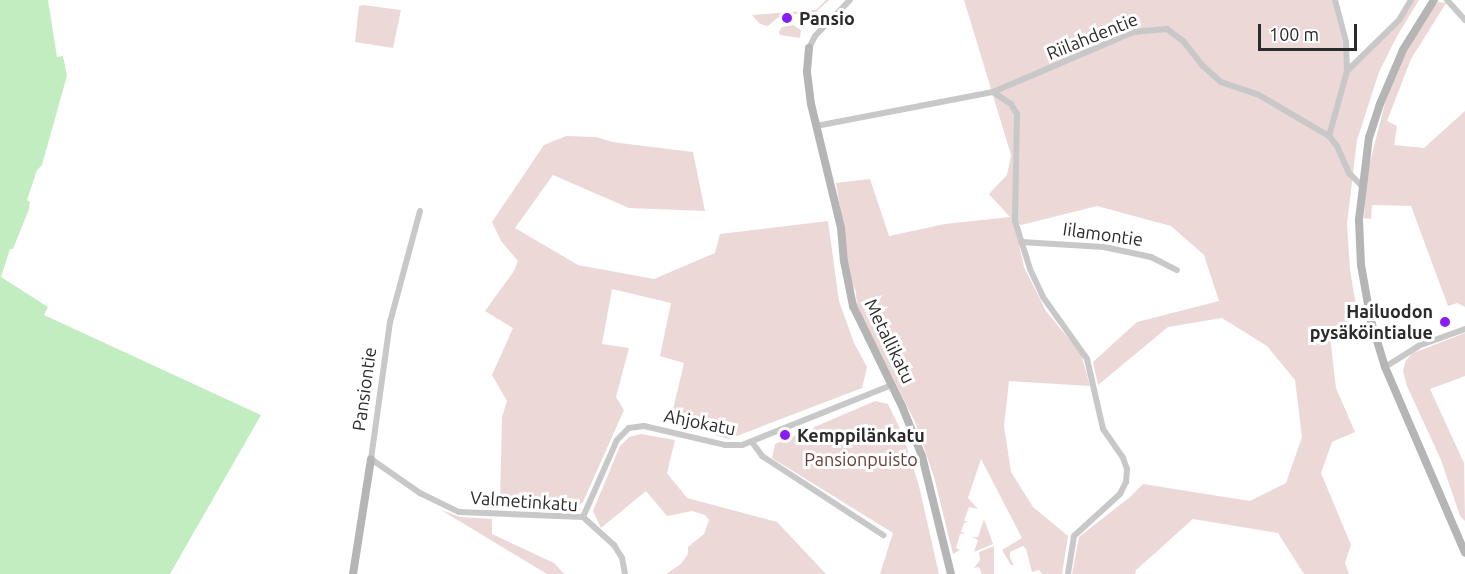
<!DOCTYPE html>
<html>
<head>
<meta charset="utf-8">
<style>
	body { margin:0 }
	#map { position:relative; width:1465px; height:574px; overflow:hidden; background:#fff; font-family:Ubuntu,sans-serif }
	div>[style] { position:absolute }
	[style*='--x'] { left:calc(var(--x)*1px); top:calc(var(--y)*1px); width:calc(var(--w)*1px); rotate:calc(var(--a)*1deg) }
	.green>* { inset:0; background:#ebd8d7 }
	.water>* { inset:0; background:#c2edc1 }
	.pier>* { inset:0; background:#fff }
	.street>* { height:6px; margin:-3px; padding:0 3px; transform-origin:3px; border-radius:3px; background:#c8c8c8 }
	.secondary>* { height:8px; margin:-4px; padding:0 4px; transform-origin:4px; border-radius:4px; background:#b5b5b5 }
	.dots>* { width:16px; height:16px; translate:-50% -50%; box-sizing:border-box; border:3px solid #fff; border-radius:50% }
	span { translate:-50% -50%; white-space:nowrap; text-align:center; line-height:1.15; -webkit-text-stroke:6px #fff; paint-order:stroke }
	.poi-label { font-size:18px; color:#2b2b2b; font-weight:700 }
	.left { translate:0 -50%; text-align:left }
	.right { translate:-100% -50%; text-align:right }
	.street-label { font-size:18px; color:#2b2b2b }
	.park-label { font-size:18px; color:#6a3c36 }
	.scale { position:absolute; left:1258px; top:24px; width:99px; height:27px; box-sizing:border-box; border:3px solid #2b2b2b; border-top:0; padding-left:8px; font-size:18px; line-height:21px; white-space:nowrap; color:#2b2b2b; -webkit-text-stroke:4px #fff; paint-order:stroke }
</style>
</head>
<body>
<div id="map">
	<div class="green">
		<i style="clip-path:polygon(826px 0,829px 0,816px 12px,822px 22px,813px 14px,789px 14px,776px 19px,768px 26px,760px 24px,752px 15px,816px 10px)"></i>
		<i style="clip-path:polygon(964px 0,1332px 0,1344px 47px,1344px 67px,1352px 68px,1414px 0,1419px 0,1396px 38px,1379px 72px,1357px 140px,1347px 224px,1350px 270px,1358px 318px,1329px 328px,1336px 388px,1355px 432px,1332px 442px,1321px 473px,1351px 545px,1345px 563px,1349px 574px,1304px 574px,1278px 533px,1193px 519px,1136px 570px,1135px 574px,1072px 574px,1079px 537px,1130px 497px,1143px 484px,1250px 501px,1286px 483px,1302px 437px,1295px 380px,1267px 346px,1222px 318px,1168px 327px,1098px 385px,1093px 362px,1137px 322px,1219px 301px,1204px 255px,1171px 226px,1097px 206px,1021px 225px,1014px 221px,1024px 267px,1046px 311px,1081px 354px,1090px 386px,1009px 381px,1004px 426px,1011px 472px,1033px 507px,1068px 536px,1062px 574px,1042px 574px,1039px 570px,1032px 572px,1026px 549px,1023px 546px,1010px 552px,1010px 558px,1014px 565px,1011px 565px,1002px 550px,1022px 538px,981px 459px,968px 498px,978px 509px,969px 507px,964px 521px,969px 522px,964px 523px,961px 532px,966px 533px,960px 534px,956px 548px,960px 550px,953px 554px,934px 477px,916px 424px,857px 307px,856px 292px,851px 281px,836px 183px,870px 179px,889px 236px,945px 224px,1010px 217px,989px 194px,1007px 175px,1011px 155px)"></i>
		<i style="clip-path:polygon(1438px 2px,1446px 3px,1411px 59px,1387px 121px,1397px 126px,1394px 145px,1424px 148px,1465px 111px,1465px 307px,1457px 303px,1448px 306px,1411px 206px,1372px 205px,1371px 219px,1364px 218px,1367px 174px,1386px 99px,1404px 57px,1429px 12px)"></i>
		<i style="clip-path:polygon(363px 5px,401px 10px,393px 48px,355px 42px,359px 6px)"></i>
		<i style="clip-path:polygon(793px 25px,801px 30px,800px 38px,780px 35px,779px 32px,782px 27px)"></i>
		<i style="clip-path:polygon(566px 136px,596px 137px,612px 142px,693px 152px,705px 211px,629px 208px,553px 175px,515px 228px,578px 265px,654px 279px,715px 253px,720px 234px,828px 221px,839px 301px,854px 343px,867px 367px,862px 388px,729px 439px,670px 422px,684px 363px,660px 356px,671px 303px,612px 289px,602px 344px,629px 348px,616px 397px,624px 410px,583px 502px,575px 509px,567px 510px,500px 504px,502px 417px,507px 401px,492px 375px,513px 328px,485px 311px,514px 271px,518px 261px,501px 241px,492px 222px,544px 145px)"></i>
		<i style="clip-path:polygon(1465px 333px,1465px 376px,1430px 389px,1464px 463px,1465px 521px,1460px 516px,1441px 460px,1407px 386px,1403px 371px,1406px 360px,1413px 353px)"></i>
		<i style="clip-path:polygon(875px 401px,888px 404px,903px 435px,919px 486px,939px 574px,880px 574px,893px 533px,772px 458px,775px 444px)"></i>
		<i style="clip-path:polygon(641px 434px,675px 440px,667px 473px,687px 498px,777px 522px,826px 574px,666px 574px,681px 564px,688px 554px,688px 547px,704px 534px,709px 520px,705px 515px,692px 511px,667px 516px,646px 491px,601px 528px,593px 511px,620px 446px,629px 437px)"></i>
		<i style="clip-path:polygon(441px 510px,460px 517px,492px 519px,492px 534px,554px 563px,564px 574px,547px 574px)"></i>
		<i style="clip-path:polygon(984px 519px,993px 544px,974px 552px,978px 540px,972px 537px,978px 537px)"></i>
		<i style="clip-path:polygon(994px 546px,994px 574px,982px 574px,979px 567px,974px 568px,980px 560px,979px 552px)"></i>
	</div>
	<div class="water">
		<i style="clip-path:polygon(0 0,48px 0,57px 57px,63px 56px,68px 72px,42px 165px,37px 170px,27px 200px,30px 202px,29px 209px,13px 249px,10px 249px,1px 277px,48px 307px,44px 315px,261px 415px,170px 574px,0 574px)"></i>
	</div>
	<div class="pier">
		<i style="clip-path:polygon(63px 56px,67px 58px,71px 82px,42px 170px,68px 81px)"></i>
	</div>
	<div class="street">
		<i style="--x:1335;--y:0;--w:43;--a:75.3"></i>
		<i style="--x:1346;--y:42;--w:29;--a:88"></i>
		<i style="--x:1447;--y:0;--w:27;--a:48"></i>
		<i style="--x:809;--y:48;--w:13;--a:-63"></i>
		<i style="--x:815;--y:36;--w:50;--a:-45.8"></i>
		<i style="--x:993;--y:92;--w:22;--a:34"></i>
		<i style="--x:1011;--y:104;--w:12;--a:59"></i>
		<i style="--x:1017;--y:114;--w:107;--a:91.1"></i>
		<i style="--x:1015;--y:221;--w:50;--a:72.6"></i>
		<i style="--x:1030;--y:269;--w:31;--a:65"></i>
		<i style="--x:1043;--y:297;--w:76;--a:54.6"></i>
		<i style="--x:1087;--y:359;--w:72;--a:77.1"></i>
		<i style="--x:1103;--y:429;--w:35;--a:55"></i>
		<i style="--x:1123;--y:458;--w:12;--a:70"></i>
		<i style="--x:1127;--y:469;--w:13;--a:94"></i>
		<i style="--x:1126;--y:482;--w:13;--a:117"></i>
		<i style="--x:1120;--y:494;--w:62;--a:137.6"></i>
		<i style="--x:1074;--y:536;--w:38;--a:99"></i>
		<i style="--x:816;--y:126;--w:180;--a:-10.9"></i>
		<i style="--x:993;--y:92;--w:152;--a:-23.2"></i>
		<i style="--x:1133;--y:32;--w:34;--a:-5"></i>
		<i style="--x:1167;--y:29;--w:21;--a:37"></i>
		<i style="--x:1184;--y:42;--w:31;--a:52"></i>
		<i style="--x:1203;--y:66;--w:24;--a:42"></i>
		<i style="--x:1221;--y:82;--w:40;--a:18.9"></i>
		<i style="--x:1259;--y:95;--w:81;--a:30.4"></i>
		<i style="--x:1329;--y:136;--w:13;--a:51"></i>
		<i style="--x:1337;--y:146;--w:30;--a:66"></i>
		<i style="--x:1349;--y:173;--w:17;--a:45"></i>
		<i style="--x:1329;--y:136;--w:67;--a:-74.5"></i>
		<i style="--x:1347;--y:71;--w:73;--a:-44.4"></i>
		<i style="--x:1399;--y:20;--w:23;--a:-59"></i>
		<i style="--x:420;--y:211;--w:115;--a:105.1"></i>
		<i style="--x:390;--y:322;--w:138;--a:97.9"></i>
		<i style="--x:371;--y:459;--w:60;--a:34.8"></i>
		<i style="--x:420;--y:493;--w:43;--a:26"></i>
		<i style="--x:459;--y:512;--w:124;--a:2.3"></i>
		<i style="--x:583;--y:517;--w:42;--a:42.1"></i>
		<i style="--x:614;--y:545;--w:15;--a:58"></i>
		<i style="--x:622;--y:558;--w:16;--a:79"></i>
		<i style="--x:1021;--y:242;--w:83;--a:3.4"></i>
		<i style="--x:1104;--y:247;--w:48;--a:12"></i>
		<i style="--x:1151;--y:257;--w:29;--a:27"></i>
		<i style="--x:1385;--y:367;--w:39;--a:-32"></i>
		<i style="--x:1418;--y:346;--w:50;--a:-19.9"></i>
		<i style="--x:752;--y:442;--w:17;--a:54"></i>
		<i style="--x:762;--y:456;--w:145;--a:33.1"></i>
		<i style="--x:583;--y:517;--w:84;--a:-66.2"></i>
		<i style="--x:617;--y:440;--w:17;--a:-45"></i>
		<i style="--x:629;--y:428;--w:15;--a:-8"></i>
		<i style="--x:644;--y:426;--w:83;--a:13.2"></i>
		<i style="--x:725;--y:445;--w:17;--a:0"></i>
		<i style="--x:742;--y:445;--w:162;--a:-21.8"></i>
	</div>
	<div class="secondary">
		<i style="--x:1434;--y:0;--w:59;--a:121.8"></i>
		<i style="--x:1403;--y:50;--w:59;--a:113.1"></i>
		<i style="--x:1380;--y:104;--w:35;--a:108"></i>
		<i style="--x:1369;--y:137;--w:84;--a:96.9"></i>
		<i style="--x:1359;--y:220;--w:45;--a:87.5"></i>
		<i style="--x:1361;--y:265;--w:57;--a:79.9"></i>
		<i style="--x:1371;--y:321;--w:48;--a:73.1"></i>
		<i style="--x:1385;--y:367;--w:202;--a:66.7"></i>
		<i style="--x:809;--y:48;--w:24;--a:95"></i>
		<i style="--x:807;--y:72;--w:32;--a:83"></i>
		<i style="--x:811;--y:104;--w:128;--a:76.4"></i>
		<i style="--x:841;--y:228;--w:33;--a:85"></i>
		<i style="--x:844;--y:261;--w:46;--a:78.7"></i>
		<i style="--x:853;--y:306;--w:111;--a:63.9"></i>
		<i style="--x:902;--y:406;--w:54;--a:68.2"></i>
		<i style="--x:922;--y:456;--w:122;--a:76.2"></i>
		<i style="--x:353;--y:574;--w:116;--a:-81.1"></i>
	</div>
	<div class="dots">
		<i style="left:787px;top:18px;background:#891cf4"></i>
		<i style="left:1445px;top:322px;background:#891cf4"></i>
		<i style="left:785px;top:435px;background:#891cf4"></i>
	</div>
	<div class="poi-label">
		<span class="left" style="left:799px;top:18px">Pansio</span>
		<span class="right" style="left:1433px;top:322px">Hailuodon<br>pysäköintialue</span>
		<span class="left" style="left:797px;top:435px">Kemppilänkatu</span>
	</div>
	<div class="street-label">
		<span style="left:1092px;top:36px;rotate:-22deg">Riilahdentie</span>
		<span style="left:1103px;top:234px;rotate:8deg">Iilamontie</span>
		<span style="left:890px;top:341px;rotate:64deg">Metallikatu</span>
		<span style="left:364px;top:389px;rotate:-82deg">Pansiontie</span>
		<span style="left:700px;top:422px;rotate:11deg">Ahjokatu</span>
		<span style="left:524px;top:501px;rotate:4deg">Valmetinkatu</span>
	</div>
	<div class="park-label">
		<span style="left:861px;top:459px">Pansionpuisto</span>
	</div>
	<div class="scale">100 m</div>
</div>
</body>
</html>
